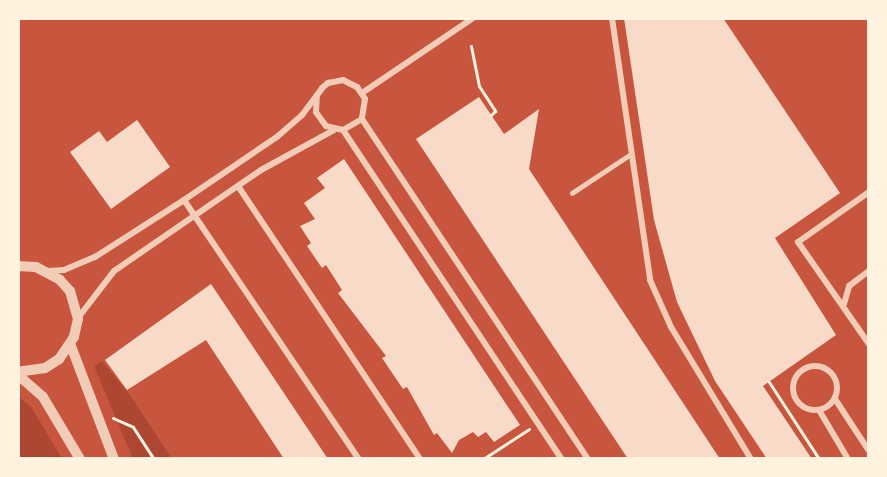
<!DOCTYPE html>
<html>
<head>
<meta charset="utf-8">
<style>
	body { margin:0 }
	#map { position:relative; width:887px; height:477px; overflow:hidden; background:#c8553d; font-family:"Fira Sans Condensed",sans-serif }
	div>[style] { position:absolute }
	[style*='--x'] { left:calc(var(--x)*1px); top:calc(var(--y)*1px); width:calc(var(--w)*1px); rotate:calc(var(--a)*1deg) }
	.green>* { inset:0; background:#ae4732 }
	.building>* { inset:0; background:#f7dbc8 }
	.path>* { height:3px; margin:-1.5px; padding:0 1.5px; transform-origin:1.5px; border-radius:1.5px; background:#fff3e0 }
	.service>* { height:4.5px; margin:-2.25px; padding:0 2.25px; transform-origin:2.25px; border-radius:2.25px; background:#f1ccb7 }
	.minor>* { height:6px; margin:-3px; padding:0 3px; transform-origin:3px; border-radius:3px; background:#f1ccb7 }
	.minor>.ring { margin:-3px; padding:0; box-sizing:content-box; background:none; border:6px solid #f1ccb7; border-radius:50% }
	.tertiary>* { height:10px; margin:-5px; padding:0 5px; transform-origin:5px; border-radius:5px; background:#f1ccb7 }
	span { translate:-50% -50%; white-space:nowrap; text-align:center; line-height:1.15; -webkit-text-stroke:4.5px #fff3e0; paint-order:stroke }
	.frame { position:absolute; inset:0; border:20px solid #fff3e0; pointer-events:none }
</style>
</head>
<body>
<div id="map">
	<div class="green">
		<i style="clip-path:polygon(102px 361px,130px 395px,172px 459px,133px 459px,94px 366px)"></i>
		<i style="clip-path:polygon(18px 396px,32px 408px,62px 459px,18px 459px)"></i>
	</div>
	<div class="building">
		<i style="clip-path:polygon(624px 18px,723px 18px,840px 193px,775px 238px,836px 335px,763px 386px,812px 459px,767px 459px,715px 381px,677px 302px,654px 220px)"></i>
		<i style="clip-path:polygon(479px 97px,504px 134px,539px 109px,529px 169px,720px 459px,628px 459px,416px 139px)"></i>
		<i style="clip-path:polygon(137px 120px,170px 167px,111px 209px,70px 152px,99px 131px,107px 142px)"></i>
		<i style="clip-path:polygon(344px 159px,520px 425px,494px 442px,486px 432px,478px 437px,473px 432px,459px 440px,452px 453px,437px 433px,434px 435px,407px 387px,403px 389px,382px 358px,386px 356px,338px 293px,342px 290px,326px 265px,322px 268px,307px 246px,311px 243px,300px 226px,315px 219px,304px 203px,325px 188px,317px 178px)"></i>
		<i style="clip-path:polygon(211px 284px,328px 459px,284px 459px,206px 340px,127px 390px,105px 360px)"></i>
	</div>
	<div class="path">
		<i style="--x:471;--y:46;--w:41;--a:78.7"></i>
		<i style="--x:479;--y:86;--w:30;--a:57"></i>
		<i style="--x:495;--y:111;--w:6;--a:135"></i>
		<i style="--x:769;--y:382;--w:92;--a:57"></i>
		<i style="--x:113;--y:418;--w:22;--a:24"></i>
		<i style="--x:133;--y:427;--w:38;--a:57"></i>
		<i style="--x:483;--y:459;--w:55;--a:-33.1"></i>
	</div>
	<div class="service">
		<i style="--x:572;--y:193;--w:71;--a:-33.5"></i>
	</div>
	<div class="minor">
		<i style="--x:612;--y:18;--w:265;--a:81.7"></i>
		<i style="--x:650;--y:280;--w:51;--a:65.9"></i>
		<i style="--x:671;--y:327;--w:154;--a:58.8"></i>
		<i style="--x:362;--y:93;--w:134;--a:-34"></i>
		<i style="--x:362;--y:119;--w:408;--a:56.4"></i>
		<i style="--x:343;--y:130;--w:395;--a:56.4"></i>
		<i style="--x:238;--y:186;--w:328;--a:56.3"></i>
		<i style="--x:869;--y:192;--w:87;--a:144.8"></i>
		<i style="--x:798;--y:242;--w:124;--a:55.2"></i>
		<i style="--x:184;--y:200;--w:313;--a:56"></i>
		<i style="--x:48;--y:271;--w:16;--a:-4"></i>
		<i style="--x:64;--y:270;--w:34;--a:-23"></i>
		<i style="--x:95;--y:257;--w:106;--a:-32.6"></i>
		<i style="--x:184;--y:200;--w:114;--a:-34.2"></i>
		<i style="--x:278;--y:136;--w:32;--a:-41"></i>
		<i style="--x:302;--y:115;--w:34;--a:-53"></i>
		<i style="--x:322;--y:88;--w:8;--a:-40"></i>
		<i style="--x:328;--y:83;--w:15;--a:-11"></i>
		<i style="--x:343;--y:80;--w:16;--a:27"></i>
		<i style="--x:357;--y:87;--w:14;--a:56"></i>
		<i style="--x:365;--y:99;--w:20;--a:99"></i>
		<i style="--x:362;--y:119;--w:22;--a:150"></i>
		<i style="--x:343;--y:130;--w:17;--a:-167"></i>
		<i style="--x:326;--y:126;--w:17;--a:-126"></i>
		<i style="--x:316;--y:112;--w:17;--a:-87"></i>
		<i style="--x:844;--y:304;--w:19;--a:-74"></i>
		<i style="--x:849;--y:286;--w:25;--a:-37"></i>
		<i style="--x:78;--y:318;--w:59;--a:-52.5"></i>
		<i style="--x:114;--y:271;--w:178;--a:-34.5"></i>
		<i style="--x:261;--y:170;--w:83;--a:-28.7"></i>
		<i class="ring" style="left:793px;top:366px;width:38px;height:38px"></i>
		<i style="--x:835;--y:399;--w:62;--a:56.8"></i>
		<i style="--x:819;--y:410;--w:57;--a:59.4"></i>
	</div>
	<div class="tertiary">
		<i style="--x:18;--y:266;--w:18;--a:3"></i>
		<i style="--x:36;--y:267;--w:27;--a:28"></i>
		<i style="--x:60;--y:280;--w:15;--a:48"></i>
		<i style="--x:70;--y:291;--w:29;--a:74"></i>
		<i style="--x:78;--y:319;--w:18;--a:103"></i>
		<i style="--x:74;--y:337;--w:27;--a:124"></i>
		<i style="--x:59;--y:359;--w:17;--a:147"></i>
		<i style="--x:45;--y:368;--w:27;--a:172"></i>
		<i style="--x:71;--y:346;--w:121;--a:69.2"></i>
		<i style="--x:18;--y:375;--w:33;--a:41"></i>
		<i style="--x:43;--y:397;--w:72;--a:59.2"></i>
	</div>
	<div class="frame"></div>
</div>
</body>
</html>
